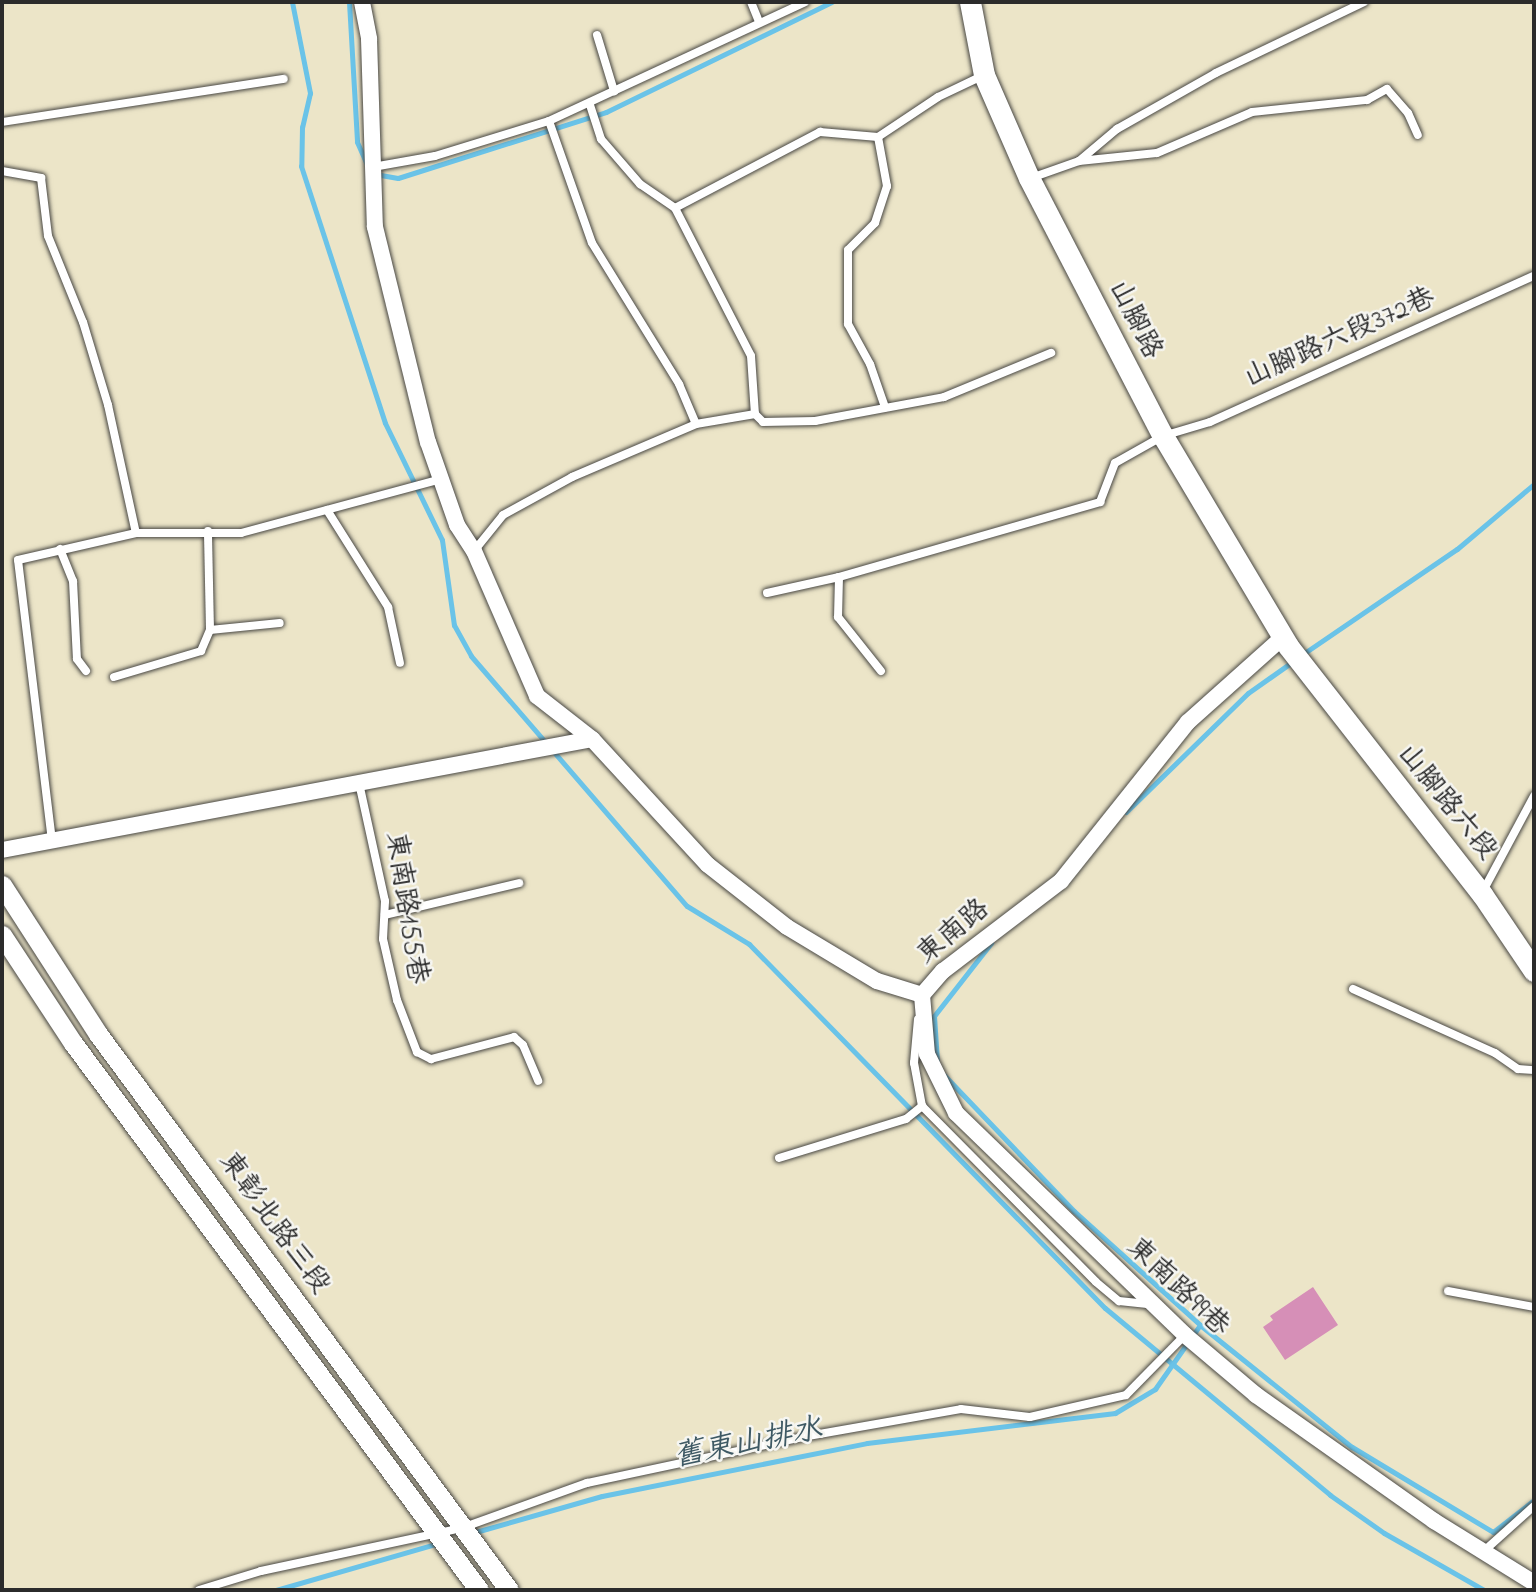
<!DOCTYPE html>
<html>
<head>
<meta charset="utf-8">
<style>
	body { margin:0 }
	#map { position:relative; width:1536px; height:1592px; overflow:hidden; background:#ece5c8; font-family:"Indie Flower","LXGW WenKai TC",sans-serif }
	div>[style] { position:absolute }
	[style*='--x'] { left:calc(var(--x)*1px); top:calc(var(--y)*1px); width:calc(var(--w)*1px); rotate:calc(var(--a)*1deg) }
	.stream>* { height:5px; margin:-2.5px; padding:0 2.5px; transform-origin:2.5px; border-radius:2.5px; background:#6ac3e8 }
	.building>* { inset:0; background:#d68fb7 }
	.roads { filter:drop-shadow(0 0 2px #484743) drop-shadow(0 0 2px #484743) }
	.service>* { height:8px; margin:-4px; padding:0 4px; transform-origin:4px; border-radius:4px; background:#fff }
	.minor>* { height:16px; margin:-8px; padding:0 8px; transform-origin:8px; border-radius:8px; background:#fff }
	.tertiary>* { height:19px; margin:-9.5px; padding:0 9.5px; transform-origin:9.5px; border-radius:9.5px; background:#fff }
	.secondary>* { height:21px; margin:-10.5px; padding:0 10.5px; transform-origin:10.5px; border-radius:10.5px; background:#fff }
	span { translate:-50% -50%; white-space:nowrap; text-align:center; line-height:1.15; -webkit-text-stroke:5px #f6f6f2; paint-order:stroke }
	.street-label { font-size:28px; color:#2b2b2b }
	.water-label { font-size:30px; color:#3e5964; font-style:italic }
	.frame { position:absolute; inset:0; border:4px solid #2b2b2b; pointer-events:none }
</style>
</head>
<body>
<div id="map">
	<div class="stream">
		<i style="--x:292;--y:2;--w:93;--a:78.8"></i>
		<i style="--x:310;--y:93;--w:35;--a:103"></i>
		<i style="--x:302;--y:127;--w:39;--a:91"></i>
		<i style="--x:301;--y:166;--w:270;--a:71.9"></i>
		<i style="--x:385;--y:423;--w:130;--a:64"></i>
		<i style="--x:442;--y:540;--w:86;--a:82"></i>
		<i style="--x:454;--y:625;--w:35;--a:61"></i>
		<i style="--x:471;--y:656;--w:330;--a:49.2"></i>
		<i style="--x:687;--y:906;--w:73;--a:31.5"></i>
		<i style="--x:749;--y:944;--w:509;--a:45.64"></i>
		<i style="--x:1105;--y:1308;--w:293;--a:39.7"></i>
		<i style="--x:1330;--y:1495;--w:66;--a:35.1"></i>
		<i style="--x:1384;--y:1533;--w:115;--a:29.7"></i>
		<i style="--x:349;--y:2;--w:140;--a:86.7"></i>
		<i style="--x:357;--y:142;--w:24;--a:66"></i>
		<i style="--x:375;--y:174;--w:23;--a:10"></i>
		<i style="--x:398;--y:178;--w:218;--a:-17.6"></i>
		<i style="--x:606;--y:112;--w:251;--a:-26"></i>
		<i style="--x:1300;--y:656;--w:190;--a:-34.3"></i>
		<i style="--x:1457;--y:549;--w:101;--a:-40.2"></i>
		<i style="--x:1126;--y:812;--w:170;--a:-44.3"></i>
		<i style="--x:1248;--y:693;--w:54;--a:-35.2"></i>
		<i style="--x:937;--y:1061;--w:45;--a:-93.8"></i>
		<i style="--x:934;--y:1016;--w:93;--a:-52"></i>
		<i style="--x:944;--y:1075;--w:188;--a:46.3"></i>
		<i style="--x:1074;--y:1211;--w:170;--a:42.1"></i>
		<i style="--x:1200;--y:1325;--w:195;--a:38.8"></i>
		<i style="--x:1352;--y:1447;--w:165;--a:31.1"></i>
		<i style="--x:1493;--y:1532;--w:52;--a:-38"></i>
		<i style="--x:472;--y:1533;--w:135;--a:-15.9"></i>
		<i style="--x:602;--y:1496;--w:270;--a:-11.3"></i>
		<i style="--x:867;--y:1443;--w:250;--a:-6.9"></i>
		<i style="--x:1115;--y:1413;--w:47;--a:-31"></i>
		<i style="--x:1155;--y:1389;--w:78;--a:-54.9"></i>
		<i style="--x:276;--y:1590;--w:170;--a:-16.1"></i>
	</div>
	<div class="building">
		<i style="clip-path:polygon(1313px 1287px,1338px 1325px,1285px 1360px,1263px 1327px,1273px 1320px,1270px 1316px)"></i>
	</div>
	<div class="roads">
		<div class="service">
			<i style="--x:751;--y:2;--w:22;--a:68"></i>
			<i style="--x:597;--y:35;--w:59;--a:73.1"></i>
			<i style="--x:590;--y:105;--w:36;--a:72"></i>
			<i style="--x:601;--y:139;--w:60;--a:49.1"></i>
			<i style="--x:640;--y:184;--w:42;--a:34.4"></i>
			<i style="--x:675;--y:208;--w:166;--a:62.8"></i>
			<i style="--x:751;--y:356;--w:58;--a:86.1"></i>
			<i style="--x:549;--y:121;--w:129;--a:70.6"></i>
			<i style="--x:592;--y:243;--w:166;--a:58.3"></i>
			<i style="--x:679;--y:384;--w:43;--a:67"></i>
			<i style="--x:2;--y:122;--w:285;--a:-8.7"></i>
			<i style="--x:878;--y:137;--w:50;--a:79.6"></i>
			<i style="--x:887;--y:186;--w:39;--a:108"></i>
			<i style="--x:875;--y:223;--w:38;--a:135"></i>
			<i style="--x:848;--y:250;--w:74;--a:90"></i>
			<i style="--x:848;--y:324;--w:46;--a:61.2"></i>
			<i style="--x:870;--y:364;--w:46;--a:70.8"></i>
			<i style="--x:1079;--y:161;--w:78;--a:-5.9"></i>
			<i style="--x:1157;--y:153;--w:103;--a:-23.3"></i>
			<i style="--x:1252;--y:112;--w:116;--a:-6"></i>
			<i style="--x:1367;--y:100;--w:23;--a:-29"></i>
			<i style="--x:1387;--y:89;--w:32;--a:49"></i>
			<i style="--x:1408;--y:113;--w:24;--a:66"></i>
			<i style="--x:373;--y:167;--w:63;--a:-10.1"></i>
			<i style="--x:435;--y:156;--w:119;--a:-17.1"></i>
			<i style="--x:549;--y:121;--w:282;--a:-24.9"></i>
			<i style="--x:2;--y:171;--w:40;--a:10"></i>
			<i style="--x:41;--y:178;--w:58;--a:83.1"></i>
			<i style="--x:48;--y:236;--w:93;--a:67.9"></i>
			<i style="--x:83;--y:322;--w:87;--a:73.2"></i>
			<i style="--x:108;--y:405;--w:131;--a:77.7"></i>
			<i style="--x:136;--y:533;--w:121;--a:167.1"></i>
			<i style="--x:18;--y:560;--w:282;--a:83.1"></i>
			<i style="--x:1031;--y:178;--w:51;--a:-19.5"></i>
			<i style="--x:1079;--y:161;--w:50;--a:-40.1"></i>
			<i style="--x:1117;--y:129;--w:114;--a:-29.5"></i>
			<i style="--x:1216;--y:73;--w:164;--a:-25.6"></i>
			<i style="--x:675;--y:208;--w:164;--a:-27.7"></i>
			<i style="--x:820;--y:132;--w:58;--a:4.9"></i>
			<i style="--x:878;--y:137;--w:72;--a:-33.7"></i>
			<i style="--x:938;--y:97;--w:49;--a:-25.5"></i>
			<i style="--x:327;--y:510;--w:115;--a:57.8"></i>
			<i style="--x:388;--y:607;--w:57;--a:77.9"></i>
			<i style="--x:136;--y:533;--w:105;--a:0"></i>
			<i style="--x:241;--y:533;--w:207;--a:-15.1"></i>
			<i style="--x:60;--y:549;--w:35;--a:68"></i>
			<i style="--x:73;--y:581;--w:78;--a:87.1"></i>
			<i style="--x:77;--y:659;--w:15;--a:53"></i>
			<i style="--x:474;--y:551;--w:46;--a:-51.1"></i>
			<i style="--x:503;--y:515;--w:79;--a:-28.8"></i>
			<i style="--x:572;--y:477;--w:135;--a:-23.1"></i>
			<i style="--x:696;--y:424;--w:60;--a:-9.6"></i>
			<i style="--x:755;--y:414;--w:11;--a:45"></i>
			<i style="--x:763;--y:422;--w:52;--a:-1.1"></i>
			<i style="--x:815;--y:421;--w:131;--a:-10.5"></i>
			<i style="--x:944;--y:397;--w:116;--a:-22.4"></i>
			<i style="--x:839;--y:577;--w:40;--a:91.4"></i>
			<i style="--x:838;--y:617;--w:69;--a:51.5"></i>
			<i style="--x:767;--y:593;--w:74;--a:-12.5"></i>
			<i style="--x:839;--y:577;--w:272;--a:-16"></i>
			<i style="--x:1100;--y:502;--w:42;--a:-69"></i>
			<i style="--x:1115;--y:463;--w:55;--a:-29.4"></i>
			<i style="--x:1163;--y:436;--w:49;--a:-16.6"></i>
			<i style="--x:1210;--y:422;--w:355;--a:-24.3"></i>
			<i style="--x:210;--y:630;--w:70;--a:-5.7"></i>
			<i style="--x:114;--y:677;--w:91;--a:-16.6"></i>
			<i style="--x:201;--y:651;--w:23;--a:-67"></i>
			<i style="--x:210;--y:630;--w:99;--a:-91.2"></i>
			<i style="--x:359;--y:783;--w:121;--a:77.6"></i>
			<i style="--x:385;--y:901;--w:38;--a:93"></i>
			<i style="--x:383;--y:939;--w:63;--a:77.1"></i>
			<i style="--x:397;--y:1000;--w:56;--a:69"></i>
			<i style="--x:417;--y:1052;--w:16;--a:27"></i>
			<i style="--x:431;--y:1059;--w:86;--a:-14.8"></i>
			<i style="--x:514;--y:1037;--w:12;--a:42"></i>
			<i style="--x:523;--y:1045;--w:39;--a:67"></i>
			<i style="--x:1483;--y:891;--w:108;--a:-61.8"></i>
			<i style="--x:385;--y:915;--w:138;--a:-13.4"></i>
			<i style="--x:1353;--y:989;--w:156;--a:24.3"></i>
			<i style="--x:1495;--y:1053;--w:28;--a:35"></i>
			<i style="--x:1518;--y:1069;--w:16;--a:4"></i>
			<i style="--x:922;--y:1106;--w:247;--a:45.3"></i>
			<i style="--x:1096;--y:1282;--w:30;--a:40"></i>
			<i style="--x:1119;--y:1301;--w:31;--a:6"></i>
			<i style="--x:779;--y:1158;--w:133;--a:-17.1"></i>
			<i style="--x:906;--y:1119;--w:21;--a:-39"></i>
			<i style="--x:922;--y:1106;--w:44;--a:-100.5"></i>
			<i style="--x:914;--y:1063;--w:44;--a:-84.8"></i>
			<i style="--x:1448;--y:1291;--w:87;--a:10.5"></i>
			<i style="--x:1485;--y:1550;--w:66;--a:-41.9"></i>
			<i style="--x:199;--y:1590;--w:65;--a:-17"></i>
			<i style="--x:261;--y:1571;--w:206;--a:-12.1"></i>
			<i style="--x:462;--y:1528;--w:133;--a:-19.8"></i>
			<i style="--x:587;--y:1483;--w:226;--a:-12"></i>
			<i style="--x:808;--y:1436;--w:155;--a:-10"></i>
			<i style="--x:961;--y:1409;--w:69;--a:6.6"></i>
			<i style="--x:1030;--y:1417;--w:98;--a:-12.9"></i>
			<i style="--x:1126;--y:1395;--w:84;--a:-45.5"></i>
		</div>
		<div class="minor">
			<i style="--x:362;--y:2;--w:38;--a:79"></i>
			<i style="--x:369;--y:39;--w:188;--a:88.2"></i>
			<i style="--x:375;--y:227;--w:221;--a:76.2"></i>
			<i style="--x:428;--y:442;--w:88;--a:70.7"></i>
			<i style="--x:457;--y:525;--w:31;--a:57"></i>
			<i style="--x:474;--y:551;--w:158;--a:66.5"></i>
			<i style="--x:537;--y:696;--w:70;--a:38"></i>
			<i style="--x:592;--y:739;--w:171;--a:47.4"></i>
			<i style="--x:708;--y:865;--w:100;--a:38.1"></i>
			<i style="--x:787;--y:927;--w:105;--a:31"></i>
			<i style="--x:877;--y:981;--w:47;--a:17.3"></i>
			<i style="--x:2;--y:850;--w:600;--a:-10.65"></i>
			<i style="--x:922;--y:995;--w:59;--a:85.2"></i>
			<i style="--x:927;--y:1054;--w:66;--a:63.8"></i>
			<i style="--x:956;--y:1113;--w:319;--a:44.1"></i>
			<i style="--x:1185;--y:1335;--w:93;--a:40.2"></i>
			<i style="--x:1256;--y:1395;--w:218;--a:35.3"></i>
			<i style="--x:1434;--y:1521;--w:118;--a:31.8"></i>
			<i style="--x:922;--y:995;--w:32;--a:-49"></i>
			<i style="--x:943;--y:971;--w:148;--a:-37.3"></i>
			<i style="--x:1061;--y:881;--w:203;--a:-51.4"></i>
			<i style="--x:1188;--y:722;--w:127;--a:-41.8"></i>
		</div>
		<div class="tertiary">
			<i style="--x:2;--y:885;--w:177;--a:57.2"></i>
			<i style="--x:98;--y:1034;--w:691;--a:53.53"></i>
			<i style="--x:2;--y:935;--w:129;--a:56.7"></i>
			<i style="--x:73;--y:1043;--w:681;--a:53.42"></i>
		</div>
		<div class="secondary">
			<i style="--x:970;--y:2;--w:74;--a:79.1"></i>
			<i style="--x:984;--y:75;--w:112;--a:66.4"></i>
			<i style="--x:1029;--y:178;--w:291;--a:62.6"></i>
			<i style="--x:1163;--y:436;--w:244;--a:59.2"></i>
			<i style="--x:1288;--y:646;--w:315;--a:52"></i>
			<i style="--x:1482;--y:894;--w:93;--a:56"></i>
		</div>
	</div>
	<div class="street-label">
		<span style="left:1134px;top:320px;rotate:63deg">山腳路</span>
		<span style="left:1340px;top:339px;rotate:-24deg">山腳路六段372巷</span>
		<span style="left:1446px;top:803px;rotate:51deg">山腳路六段</span>
		<span style="left:405px;top:908px;rotate:81deg">東南路155巷</span>
		<span style="left:954px;top:933px;rotate:-40deg">東南路</span>
		<span style="left:273px;top:1224px;rotate:54deg">東彰北路三段</span>
		<span style="left:1177px;top:1288px;rotate:43deg">東南路99巷</span>
	</div>
	<div class="water-label">
		<span style="left:748px;top:1444px;rotate:-11deg">舊東山排水</span>
	</div>
	<div class="frame"></div>
</div>
</body>
</html>
